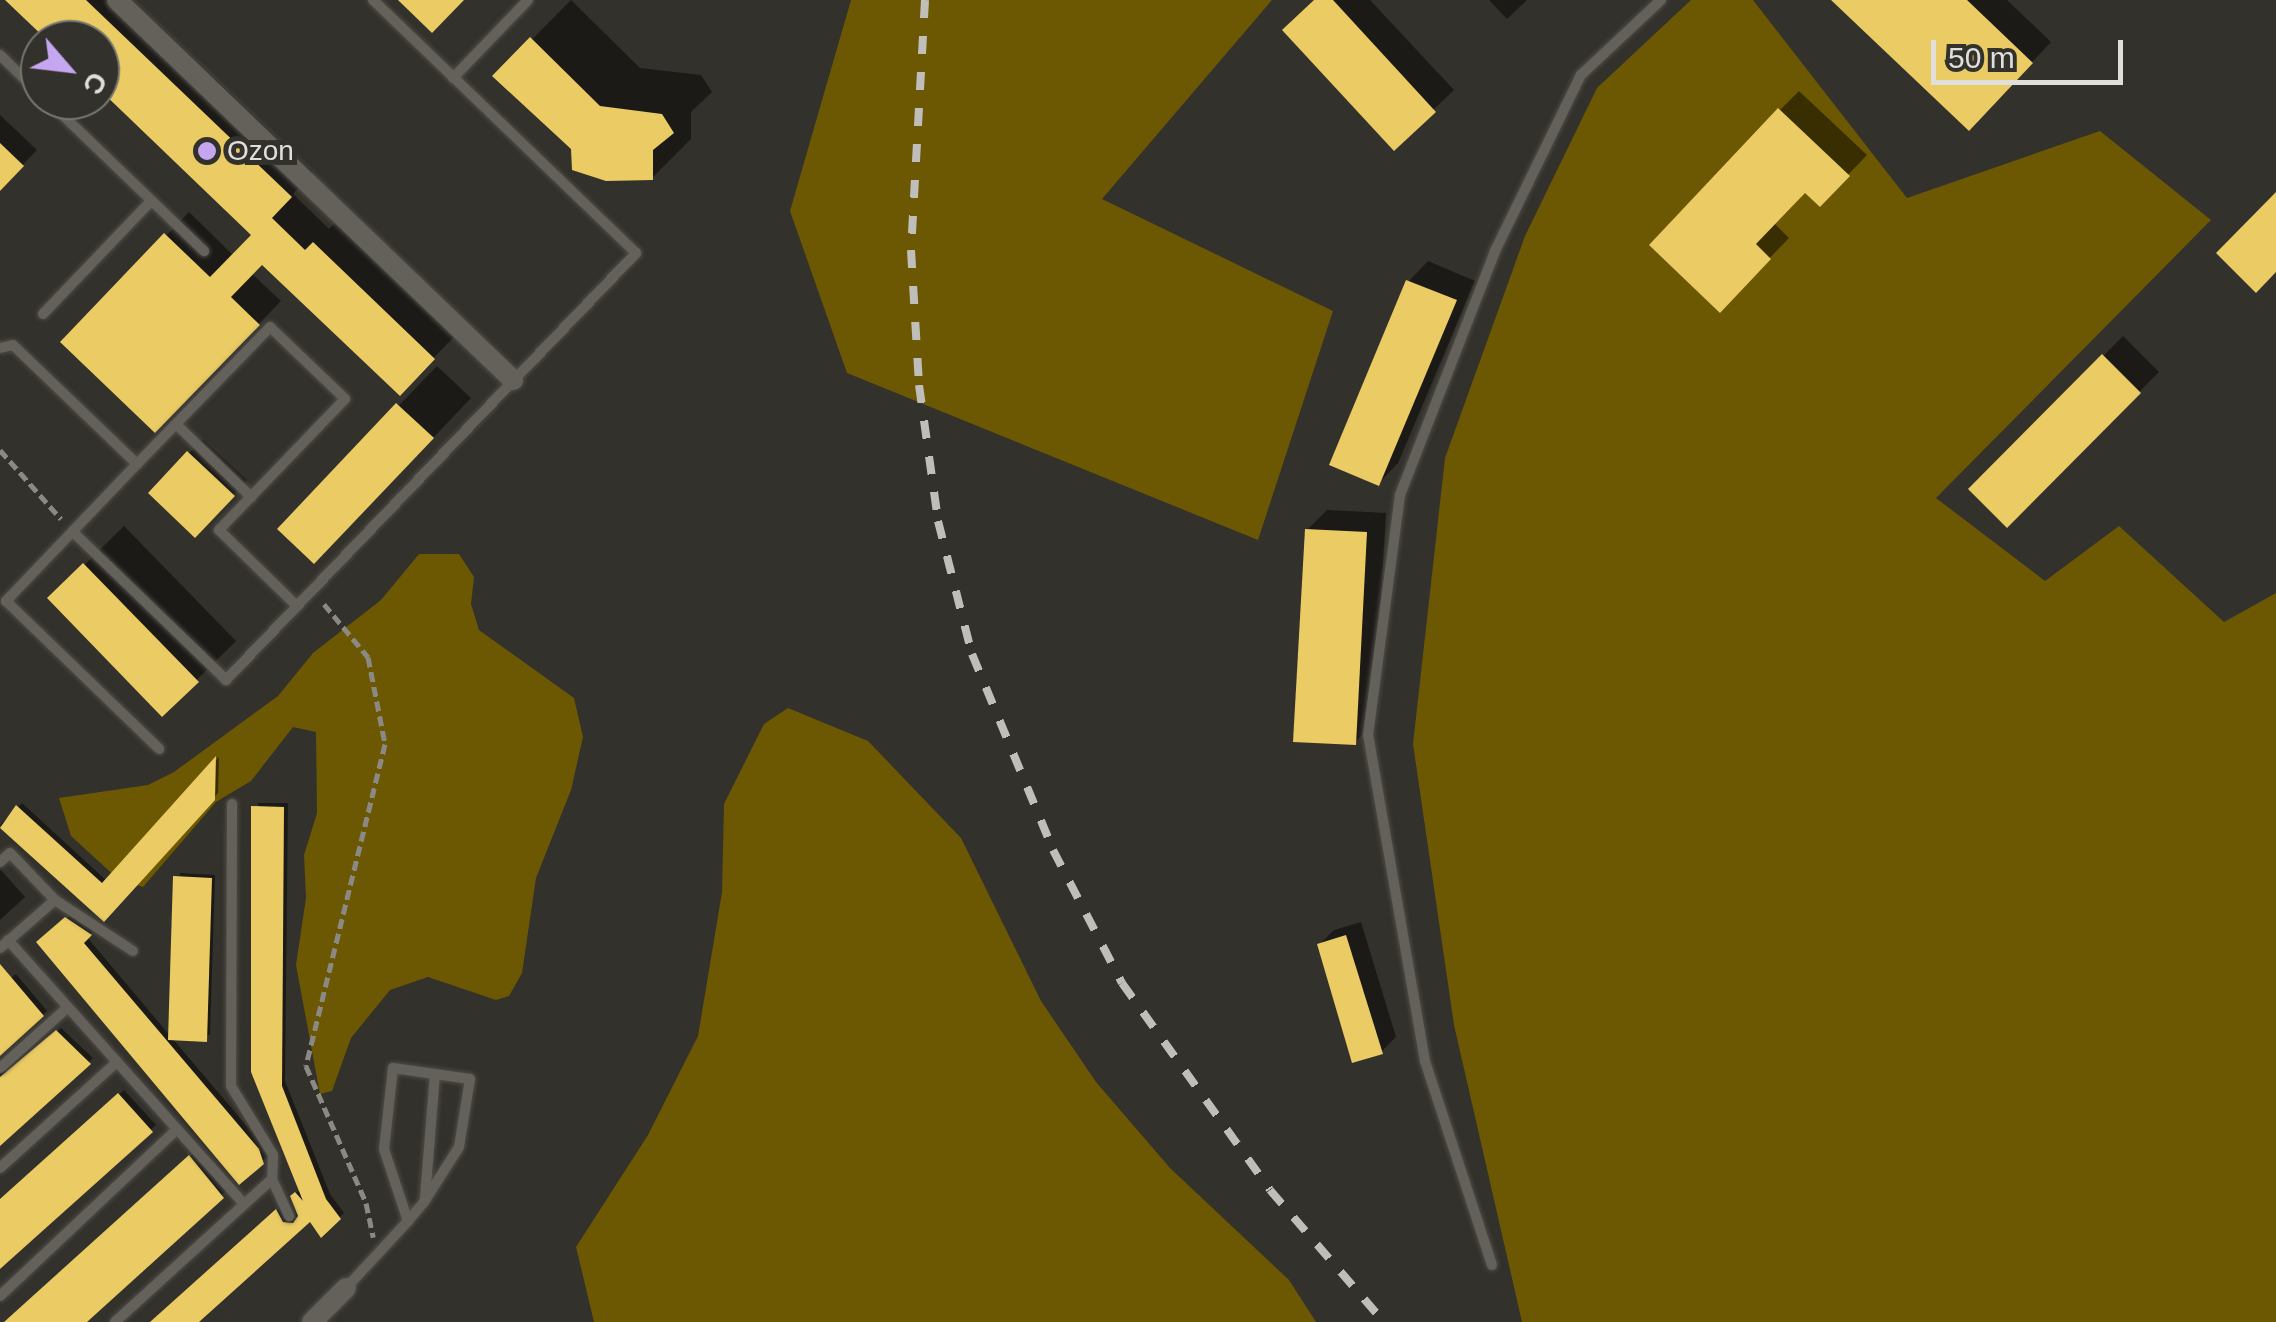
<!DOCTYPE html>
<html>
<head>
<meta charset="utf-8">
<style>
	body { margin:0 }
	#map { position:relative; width:2276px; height:1322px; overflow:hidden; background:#33312b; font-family:Helvetica,sans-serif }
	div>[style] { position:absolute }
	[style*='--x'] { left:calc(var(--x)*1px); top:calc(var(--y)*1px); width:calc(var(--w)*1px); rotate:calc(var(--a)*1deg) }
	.green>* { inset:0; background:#6c5703 }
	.shadow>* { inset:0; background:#0007 }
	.building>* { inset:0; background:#ebcb63 }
	.path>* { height:5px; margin-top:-2.5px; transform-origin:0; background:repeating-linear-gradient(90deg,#8b8984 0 10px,transparent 0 15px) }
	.roads { filter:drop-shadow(0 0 2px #4e4c47) drop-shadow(0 0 2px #4e4c47) }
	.lane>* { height:10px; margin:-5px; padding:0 5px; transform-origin:5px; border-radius:5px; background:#63615a }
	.street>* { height:20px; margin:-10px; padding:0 10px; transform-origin:10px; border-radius:10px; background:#63615a }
	.rail>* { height:8px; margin-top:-4px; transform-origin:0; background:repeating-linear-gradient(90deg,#c0beba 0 18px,transparent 0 36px) }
	.dots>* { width:28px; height:28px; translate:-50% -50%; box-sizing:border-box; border:5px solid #33312b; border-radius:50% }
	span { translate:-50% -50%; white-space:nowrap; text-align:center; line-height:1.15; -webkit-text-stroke:10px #33312b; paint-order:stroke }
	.poi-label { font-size:28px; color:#e0dfdb }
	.left { translate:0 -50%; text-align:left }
	.north { position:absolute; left:20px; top:20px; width:100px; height:100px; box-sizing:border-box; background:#33312b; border:2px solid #787771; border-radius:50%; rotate:118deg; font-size:28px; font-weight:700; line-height:40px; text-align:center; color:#e0dfdb }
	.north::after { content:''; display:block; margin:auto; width:35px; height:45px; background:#c5a7f1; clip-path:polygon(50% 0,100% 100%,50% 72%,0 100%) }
	.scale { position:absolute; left:1931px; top:40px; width:192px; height:45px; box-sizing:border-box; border:5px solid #e0dfdb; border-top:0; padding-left:12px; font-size:30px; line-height:35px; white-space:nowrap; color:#e0dfdb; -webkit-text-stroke:8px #33312b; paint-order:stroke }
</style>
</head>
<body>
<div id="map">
	<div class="green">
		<i style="clip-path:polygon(851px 0,1272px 0,1102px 199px,1333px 311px,1258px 540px,847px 373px,790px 211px)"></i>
		<i style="clip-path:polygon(1691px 0,1753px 0,1907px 198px,2100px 131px,2211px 220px,1936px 498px,2045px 581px,2119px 526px,2224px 622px,2276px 593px,2276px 1322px,1522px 1322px,1454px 1025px,1413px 744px,1445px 458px,1525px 236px,1597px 88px)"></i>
		<i style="clip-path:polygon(419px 554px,459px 554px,474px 577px,471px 604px,479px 630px,574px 698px,583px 737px,571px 790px,536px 878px,522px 973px,509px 996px,496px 1000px,428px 977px,390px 990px,351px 1038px,332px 1091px,320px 1094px,296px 965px,306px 898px,304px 855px,317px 813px,316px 732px,293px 727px,251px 781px,216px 802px,143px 887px,118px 879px,71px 836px,59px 798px,148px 785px,174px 772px,278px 696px,313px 653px,381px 600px)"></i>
		<i style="clip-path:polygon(788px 708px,868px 741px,961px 838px,1041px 1001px,1096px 1082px,1170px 1168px,1289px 1280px,1316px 1322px,594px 1322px,576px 1247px,648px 1135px,698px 1036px,722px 892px,724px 804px,764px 724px)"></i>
	</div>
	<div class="shadow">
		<i style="clip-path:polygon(26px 0,133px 0,313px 172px,293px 194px,329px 229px,337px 221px,456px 335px,399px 393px,262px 262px,251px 273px,281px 301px,155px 430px,64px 342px,189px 212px,234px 256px,255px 235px,100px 87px,100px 40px,51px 40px)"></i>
		<i style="clip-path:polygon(571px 0,640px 68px,701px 75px,712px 92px,691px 112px,691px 139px,652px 178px,574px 148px,496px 76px)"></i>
		<i style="clip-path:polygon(1316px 0,1370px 0,1454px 90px,1394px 147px)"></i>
		<i style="clip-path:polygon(1489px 0,1527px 0,1507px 19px)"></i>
		<i style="clip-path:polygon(1834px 0,2007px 0,2051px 42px,1989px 108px)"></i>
		<i style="clip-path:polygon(1799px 91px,1867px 155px,1820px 204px,1805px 190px,1774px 223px,1789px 238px,1739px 290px,1780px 110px)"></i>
		<i style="clip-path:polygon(0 115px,37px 150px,0 188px)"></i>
		<i style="clip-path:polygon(1428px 261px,1475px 281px,1398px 463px,1379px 483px,1409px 281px)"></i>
		<i style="clip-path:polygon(2123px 336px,2159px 372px,2007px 524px,1972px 489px)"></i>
		<i style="clip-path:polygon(437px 366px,471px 398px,353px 522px,281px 528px)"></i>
		<i style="clip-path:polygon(203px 439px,247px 480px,195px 535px,151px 493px)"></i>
		<i style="clip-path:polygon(1327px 510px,1386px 513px,1374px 723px,1355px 742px,1307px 530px)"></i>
		<i style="clip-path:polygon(124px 526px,236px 641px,162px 714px,50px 599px)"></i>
		<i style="clip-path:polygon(219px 757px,218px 793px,104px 918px,0 825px,22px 803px,107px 881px)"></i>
		<i style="clip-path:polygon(258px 803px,288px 803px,285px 1081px,330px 1194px,344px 1213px,321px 1235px,310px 1218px,195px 1322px,153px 1322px,282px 1206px,290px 1220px,297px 1219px,292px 1197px,301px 1189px,254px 1071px)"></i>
		<i style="clip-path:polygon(0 869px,25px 897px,0 920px)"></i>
		<i style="clip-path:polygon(180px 873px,215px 875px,210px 1035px,172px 1038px,263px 1145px,267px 1157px,239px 1181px,40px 942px,71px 915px,94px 930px,87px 937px,171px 1037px)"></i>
		<i style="clip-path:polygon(1361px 922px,1396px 1037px,1381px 1052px,1319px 945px,1334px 930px)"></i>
		<i style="clip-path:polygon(16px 974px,47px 1011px,0 1053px,0 988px)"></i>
		<i style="clip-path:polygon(61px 1028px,93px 1058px,0 1143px,0 1071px,12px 1072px)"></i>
		<i style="clip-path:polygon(124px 1090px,156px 1125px,0 1266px,0 1202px)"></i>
		<i style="clip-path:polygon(195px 1152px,228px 1189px,83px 1322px,7px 1322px)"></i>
	</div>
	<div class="building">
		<i style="clip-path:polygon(5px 0,86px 0,292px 197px,272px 218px,305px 250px,313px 242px,435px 359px,400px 396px,262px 265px,231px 297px,260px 325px,155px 433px,60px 342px,164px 233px,210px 277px,251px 235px,100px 90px,100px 40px,47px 40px)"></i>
		<i style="clip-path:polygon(398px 0,464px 0,432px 33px)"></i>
		<i style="clip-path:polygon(1314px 0,1333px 0,1436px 112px,1394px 151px,1282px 30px)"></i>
		<i style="clip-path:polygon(1831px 0,1967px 0,2033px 63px,1969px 131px)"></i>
		<i style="clip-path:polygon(530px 37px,600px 106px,662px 114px,674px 133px,653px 150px,653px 180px,606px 181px,572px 170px,571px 149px,492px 76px)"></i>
		<i style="clip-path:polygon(1778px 108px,1850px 176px,1820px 207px,1805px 193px,1756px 244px,1771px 259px,1720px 313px,1649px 245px)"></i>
		<i style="clip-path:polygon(0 143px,24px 166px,0 191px)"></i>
		<i style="clip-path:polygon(2276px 192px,2276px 272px,2256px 293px,2216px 253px)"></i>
		<i style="clip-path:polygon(1406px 280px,1457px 300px,1379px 486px,1329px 465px)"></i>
		<i style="clip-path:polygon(2102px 354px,2141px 393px,2007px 528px,1968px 489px)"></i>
		<i style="clip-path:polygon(396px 403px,434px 438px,314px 564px,277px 529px)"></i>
		<i style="clip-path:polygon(187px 451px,235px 496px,195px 538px,148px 493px)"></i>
		<i style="clip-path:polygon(1305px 529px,1367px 532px,1356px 745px,1293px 742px)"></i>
		<i style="clip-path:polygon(83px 563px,199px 682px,162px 717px,47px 598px)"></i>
		<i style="clip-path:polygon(216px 756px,215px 800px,104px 922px,0 828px,16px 805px,102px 883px)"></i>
		<i style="clip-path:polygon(251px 806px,284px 807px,282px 1086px,326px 1199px,341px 1219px,321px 1238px,310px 1222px,199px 1322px,150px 1322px,276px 1209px,283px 1222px,293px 1223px,298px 1216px,290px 1196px,295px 1192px,303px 1201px,251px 1072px)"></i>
		<i style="clip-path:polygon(173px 876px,212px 878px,207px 1042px,168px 1040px)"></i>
		<i style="clip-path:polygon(65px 917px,92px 935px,84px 943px,259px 1149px,264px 1164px,239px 1185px,36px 942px)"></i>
		<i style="clip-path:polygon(1346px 935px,1383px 1054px,1352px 1063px,1317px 944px)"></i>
		<i style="clip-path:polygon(0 964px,44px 1016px,0 1056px)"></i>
		<i style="clip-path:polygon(56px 1030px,91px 1064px,0 1146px,0 1077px)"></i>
		<i style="clip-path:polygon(118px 1093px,153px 1132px,0 1269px,0 1199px)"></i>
		<i style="clip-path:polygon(189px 1155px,224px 1198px,87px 1322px,4px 1322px)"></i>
	</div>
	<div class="path">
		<i style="--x:0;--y:450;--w:92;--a:48.5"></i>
		<i style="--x:324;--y:604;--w:69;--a:50.3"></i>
		<i style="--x:368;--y:657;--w:89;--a:78.9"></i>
		<i style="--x:385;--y:744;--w:332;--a:103.8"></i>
		<i style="--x:306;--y:1066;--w:150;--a:66.3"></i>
		<i style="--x:366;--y:1203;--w:35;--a:78"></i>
	</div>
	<div class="roads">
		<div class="lane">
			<i style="--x:0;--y:55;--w:56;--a:44.3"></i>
			<i style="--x:453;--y:78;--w:108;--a:-46.1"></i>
			<i style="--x:47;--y:100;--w:218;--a:43.9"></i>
			<i style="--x:43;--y:314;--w:156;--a:-46.3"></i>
			<i style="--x:0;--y:348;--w:13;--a:-13"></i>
			<i style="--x:13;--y:345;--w:172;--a:43.8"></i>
			<i style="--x:137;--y:464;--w:190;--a:133.7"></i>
			<i style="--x:6;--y:601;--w:213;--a:44"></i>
			<i style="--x:176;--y:424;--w:105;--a:44.2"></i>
			<i style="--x:137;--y:464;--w:191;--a:-45.8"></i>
			<i style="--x:270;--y:327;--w:104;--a:43.8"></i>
			<i style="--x:345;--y:399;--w:182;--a:133.9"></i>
			<i style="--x:219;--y:530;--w:109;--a:44.3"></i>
			<i style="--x:73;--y:532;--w:213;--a:44"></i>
			<i style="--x:226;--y:680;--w:592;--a:-46.16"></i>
			<i style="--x:636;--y:253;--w:365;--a:-136.1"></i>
			<i style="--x:232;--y:804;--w:282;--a:90.2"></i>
			<i style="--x:231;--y:1086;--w:81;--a:58.7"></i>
			<i style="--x:273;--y:1155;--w:24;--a:92"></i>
			<i style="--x:272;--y:1179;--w:41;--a:65.3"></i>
			<i style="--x:0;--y:862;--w:13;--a:-42"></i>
			<i style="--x:10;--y:853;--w:65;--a:46.2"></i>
			<i style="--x:8;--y:940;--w:354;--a:48.2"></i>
			<i style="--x:0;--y:948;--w:73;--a:-41.1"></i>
			<i style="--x:55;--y:900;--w:93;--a:33.2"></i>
			<i style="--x:0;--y:1068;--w:91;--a:-41.9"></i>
			<i style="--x:0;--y:1168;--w:158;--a:-42.2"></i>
			<i style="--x:425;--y:1198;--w:124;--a:-85.4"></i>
			<i style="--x:1492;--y:1265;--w:215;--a:-108.2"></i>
			<i style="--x:1425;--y:1061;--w:331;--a:-99.9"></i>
			<i style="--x:1368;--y:735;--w:242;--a:-82.4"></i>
			<i style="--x:1400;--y:495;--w:262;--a:-68.7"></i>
			<i style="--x:1495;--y:251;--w:196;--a:-64"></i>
			<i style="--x:1581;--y:75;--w:110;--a:-43.2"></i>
			<i style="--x:346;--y:1288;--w:91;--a:-47.2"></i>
			<i style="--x:408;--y:1221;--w:25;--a:-50"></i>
			<i style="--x:424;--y:1202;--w:65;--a:-57.5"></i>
			<i style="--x:459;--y:1147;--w:69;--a:-80.8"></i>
			<i style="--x:470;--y:1079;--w:78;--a:-171.9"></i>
			<i style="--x:393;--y:1068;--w:81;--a:96.3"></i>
			<i style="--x:384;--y:1149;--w:76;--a:71.6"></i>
			<i style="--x:0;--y:1296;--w:243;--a:-43.3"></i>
			<i style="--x:115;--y:1322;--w:212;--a:-42.3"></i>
		</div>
		<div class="street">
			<i style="--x:117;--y:0;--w:549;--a:43.82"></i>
			<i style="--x:312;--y:1322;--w:48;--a:-45"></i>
		</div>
	</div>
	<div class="rail">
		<i style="--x:925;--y:0;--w:250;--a:93.2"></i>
		<i style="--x:911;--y:250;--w:135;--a:86.6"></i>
		<i style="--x:919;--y:385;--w:137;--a:82"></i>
		<i style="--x:938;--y:521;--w:137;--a:75.7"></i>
		<i style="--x:972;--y:654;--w:212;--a:67.5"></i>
		<i style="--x:1053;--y:850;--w:150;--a:62.6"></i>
		<i style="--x:1122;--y:983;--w:254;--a:54.4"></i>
		<i style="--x:1270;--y:1190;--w:174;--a:49.2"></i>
	</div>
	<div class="dots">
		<i style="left:207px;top:151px;background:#c5a7f1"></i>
	</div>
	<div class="poi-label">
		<span class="left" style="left:227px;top:151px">Ozon</span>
	</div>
	<div class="north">С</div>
	<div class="scale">50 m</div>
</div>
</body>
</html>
